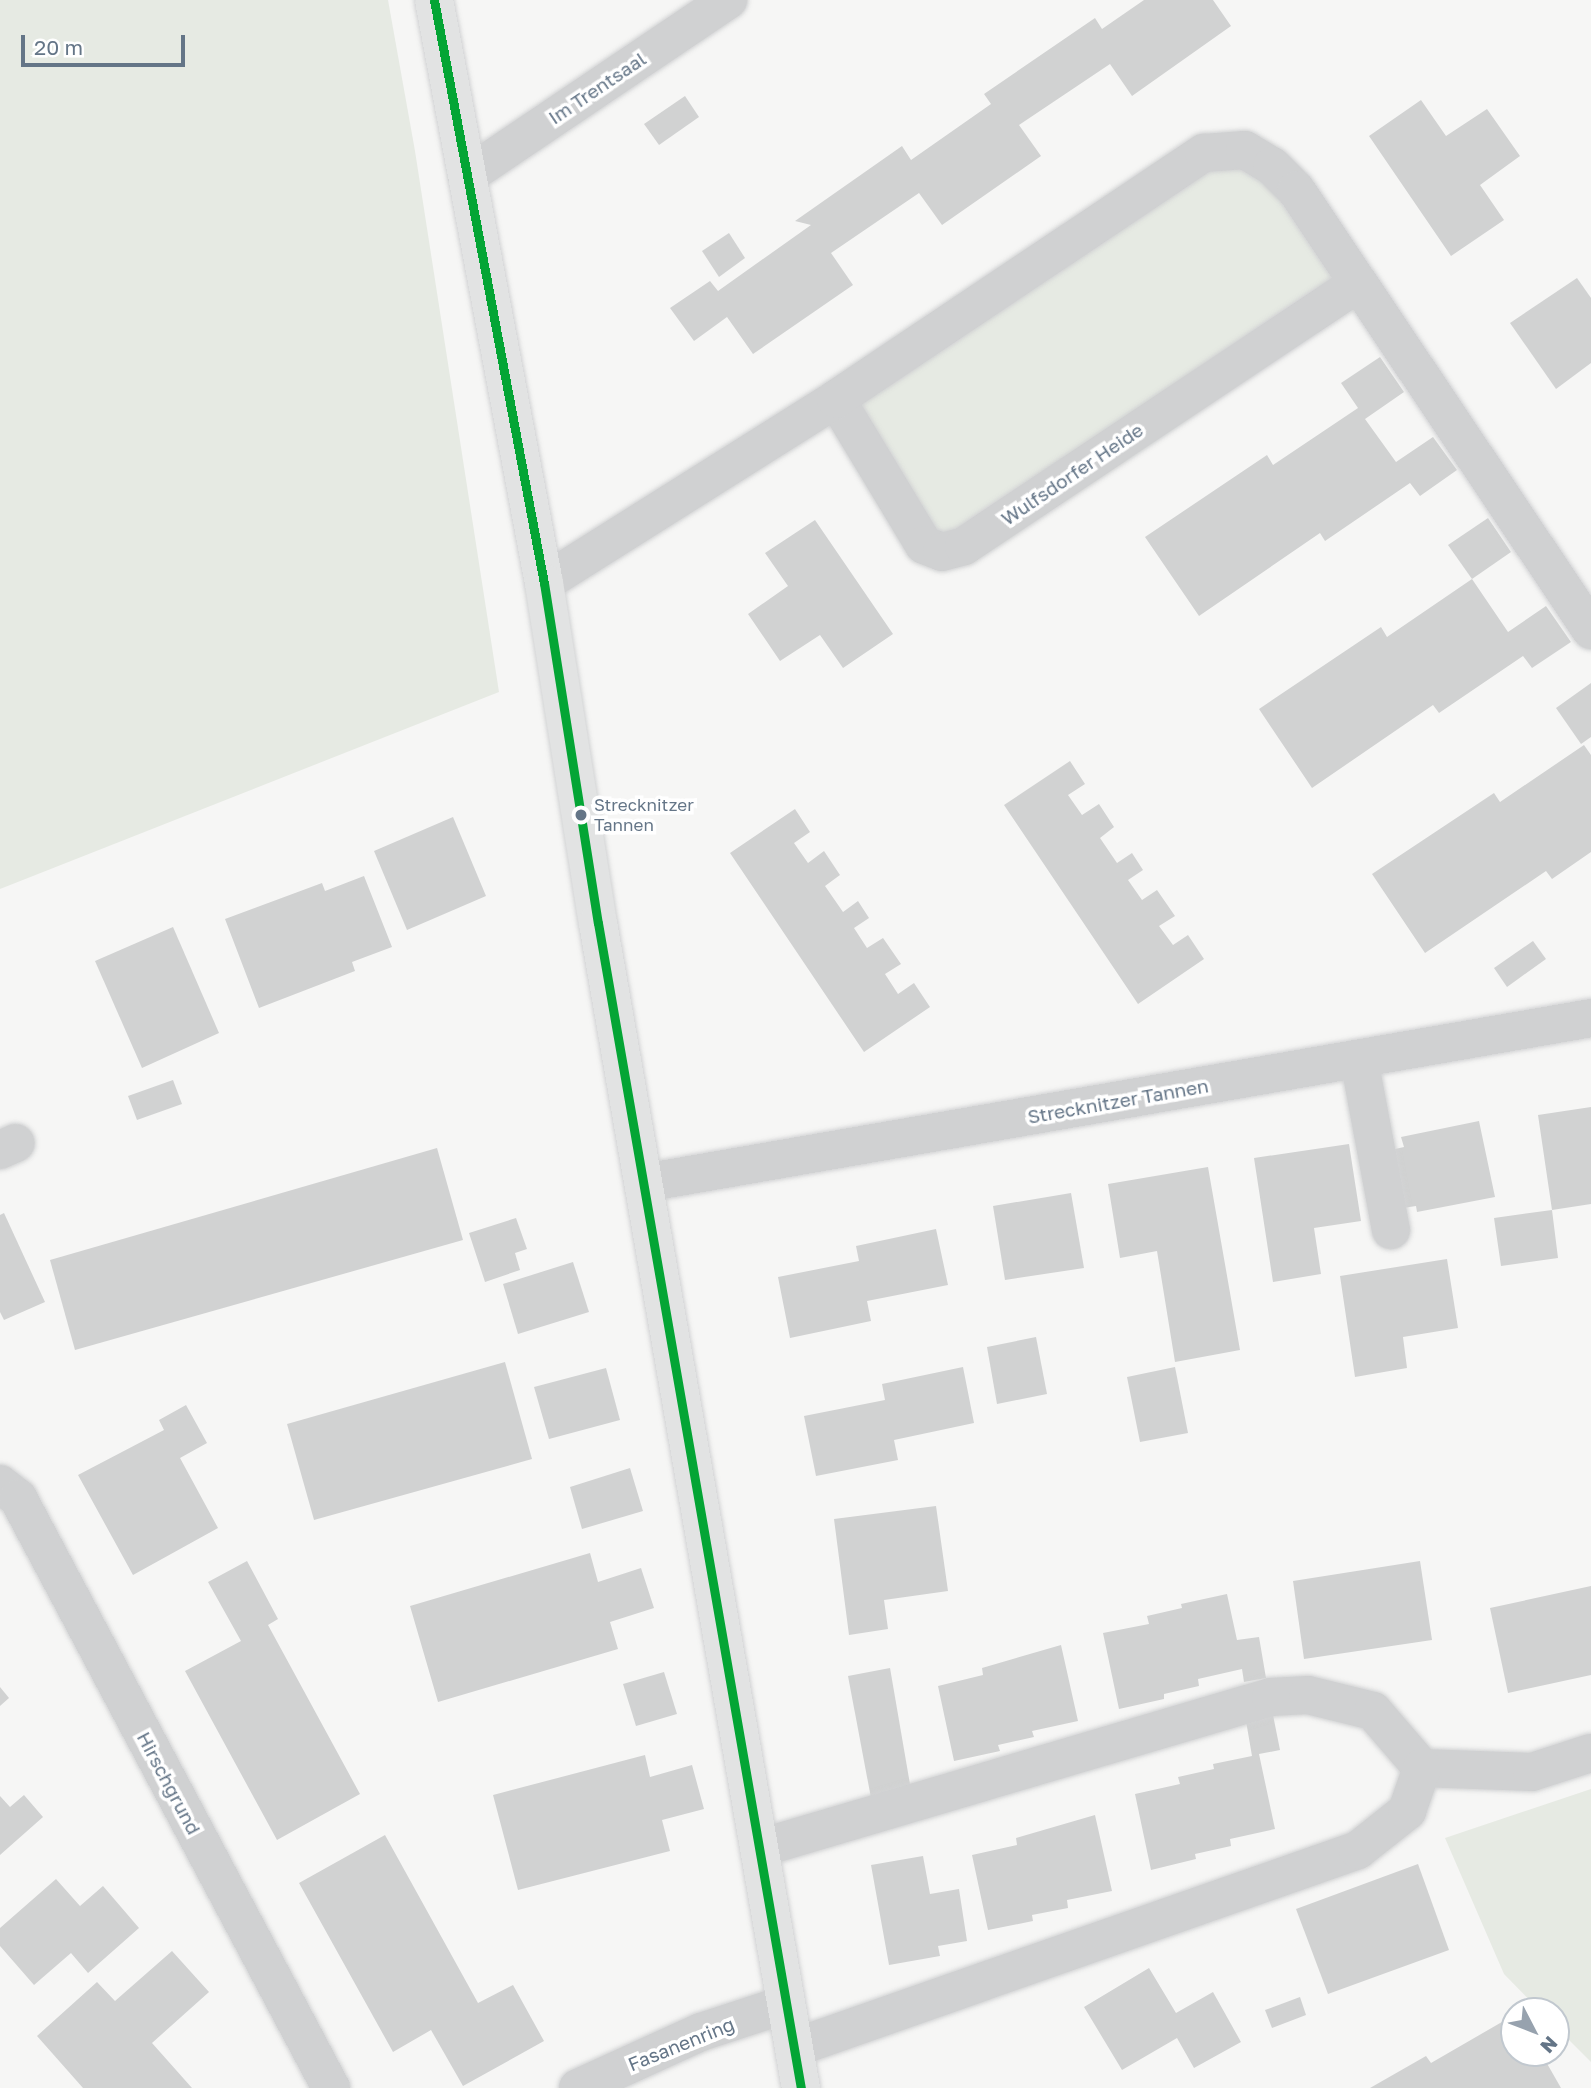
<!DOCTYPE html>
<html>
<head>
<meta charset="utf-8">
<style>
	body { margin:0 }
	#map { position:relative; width:1591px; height:2088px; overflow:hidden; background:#f6f6f5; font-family:"Golos Text",sans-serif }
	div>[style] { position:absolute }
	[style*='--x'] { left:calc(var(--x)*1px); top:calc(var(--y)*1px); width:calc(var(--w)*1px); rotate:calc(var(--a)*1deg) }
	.green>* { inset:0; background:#e6eae3 }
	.building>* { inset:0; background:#d1d2d2 }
	.roads { filter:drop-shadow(0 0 2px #d2d3d4) drop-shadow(0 0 2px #d2d3d4) }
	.minor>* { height:38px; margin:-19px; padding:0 19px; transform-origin:19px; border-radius:19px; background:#d0d1d2 }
	.major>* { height:38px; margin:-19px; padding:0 19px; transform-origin:19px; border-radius:19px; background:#e2e3e3 }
	.bus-1>* { height:9px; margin:-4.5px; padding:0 4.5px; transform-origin:4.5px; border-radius:4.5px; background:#04a535 }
	.dots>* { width:19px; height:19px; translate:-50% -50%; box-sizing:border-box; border:4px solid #fff; border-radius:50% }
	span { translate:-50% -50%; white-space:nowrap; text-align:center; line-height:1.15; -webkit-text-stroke:7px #fff; paint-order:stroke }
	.bus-label { font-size:17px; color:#647587 }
	.left { translate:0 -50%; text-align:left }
	.street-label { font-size:19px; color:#647587 }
	.north { position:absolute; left:1500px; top:1997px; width:70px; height:70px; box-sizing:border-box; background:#fff; border:2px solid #c1c8cf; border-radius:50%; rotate:132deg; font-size:19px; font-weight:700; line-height:28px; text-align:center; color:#647587 }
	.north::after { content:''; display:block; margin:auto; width:24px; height:32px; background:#97a2ae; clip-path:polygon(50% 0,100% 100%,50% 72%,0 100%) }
	.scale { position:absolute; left:21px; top:35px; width:164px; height:32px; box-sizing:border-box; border:4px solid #647587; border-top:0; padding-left:9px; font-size:21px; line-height:24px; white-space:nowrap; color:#647587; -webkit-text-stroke:5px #fff; paint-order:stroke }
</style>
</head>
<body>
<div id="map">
	<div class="green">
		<i style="clip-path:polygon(0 0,388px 0,415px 151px,499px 692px,0 889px)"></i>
		<i style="clip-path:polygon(1245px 150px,1357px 284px,942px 552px,836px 399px)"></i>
		<i style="clip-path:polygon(1591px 1789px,1591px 2062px,1556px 2027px,1556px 2011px,1540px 2011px,1504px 1974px,1445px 1838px)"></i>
	</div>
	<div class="building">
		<i style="clip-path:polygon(1144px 0,1213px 0,1231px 26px,1132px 96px,1110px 64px,1019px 125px,1041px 156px,942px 225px,919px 193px,831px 253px,853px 285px,753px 354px,727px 317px,694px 341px,670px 308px,710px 281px,718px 291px,811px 225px,795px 221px,902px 146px,911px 160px,991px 104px,984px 94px,1095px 18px,1102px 29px)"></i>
		<i style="clip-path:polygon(685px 96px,699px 117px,659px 145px,644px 124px)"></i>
		<i style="clip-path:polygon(1421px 100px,1446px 136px,1487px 109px,1520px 156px,1480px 185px,1504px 220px,1451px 256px,1369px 136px)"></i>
		<i style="clip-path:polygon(729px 233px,745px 258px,719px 277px,702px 251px)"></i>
		<i style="clip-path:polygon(1577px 278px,1591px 298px,1591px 363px,1556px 389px,1510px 323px)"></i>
		<i style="clip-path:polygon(1380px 357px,1404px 392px,1365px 419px,1396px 462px,1433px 437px,1457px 470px,1420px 496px,1410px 483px,1325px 541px,1320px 533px,1199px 616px,1145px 537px,1267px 455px,1273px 465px,1358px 408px,1341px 383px)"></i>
		<i style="clip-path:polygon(1488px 518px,1511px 552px,1472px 579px,1448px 545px)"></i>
		<i style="clip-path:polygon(815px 520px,893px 634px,843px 668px,820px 635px,780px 661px,748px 614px,788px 586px,765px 553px)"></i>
		<i style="clip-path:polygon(1472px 579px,1508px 632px,1546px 606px,1571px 642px,1532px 668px,1523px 656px,1439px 713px,1433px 705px,1312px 788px,1259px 709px,1381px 627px,1387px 637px)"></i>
		<i style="clip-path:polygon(1591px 683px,1591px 737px,1581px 744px,1556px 708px)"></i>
		<i style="clip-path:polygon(1584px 745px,1591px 755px,1591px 852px,1552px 879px,1546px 871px,1425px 953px,1372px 874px,1494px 793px,1500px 802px)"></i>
		<i style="clip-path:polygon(1070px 761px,1085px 784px,1068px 795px,1082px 815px,1099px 804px,1114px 827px,1100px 838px,1117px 863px,1132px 853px,1143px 870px,1128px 880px,1142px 900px,1157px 890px,1175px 916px,1159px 926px,1173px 945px,1188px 935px,1204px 959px,1138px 1004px,1004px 805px)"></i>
		<i style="clip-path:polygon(795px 809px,810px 832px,794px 843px,808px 863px,824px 851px,840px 875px,825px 886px,843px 912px,858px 901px,869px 918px,854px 928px,867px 948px,883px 938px,901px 964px,885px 974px,898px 994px,914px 983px,930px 1007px,864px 1052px,730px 853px)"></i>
		<i style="clip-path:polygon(453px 817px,486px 896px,407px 930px,374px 851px)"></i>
		<i style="clip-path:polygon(364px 876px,392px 947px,352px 962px,355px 971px,259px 1008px,225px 919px,322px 883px,325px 891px)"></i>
		<i style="clip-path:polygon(173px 927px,219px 1033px,142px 1068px,95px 961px)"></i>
		<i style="clip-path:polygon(1533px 941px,1546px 959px,1507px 987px,1494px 968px)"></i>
		<i style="clip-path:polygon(173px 1080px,182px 1104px,137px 1120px,128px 1096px)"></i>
		<i style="clip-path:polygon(1591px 1107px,1591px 1204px,1552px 1210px,1558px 1258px,1501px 1266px,1494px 1218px,1552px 1210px,1538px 1115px)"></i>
		<i style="clip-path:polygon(1479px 1121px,1495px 1197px,1417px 1212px,1416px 1206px,1403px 1208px,1391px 1150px,1404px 1147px,1401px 1137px)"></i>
		<i style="clip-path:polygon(1349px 1144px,1361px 1221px,1314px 1228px,1321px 1274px,1273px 1282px,1254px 1158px)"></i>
		<i style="clip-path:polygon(437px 1148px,463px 1240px,75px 1350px,50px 1260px)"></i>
		<i style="clip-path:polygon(1208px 1167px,1240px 1350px,1175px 1362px,1157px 1251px,1120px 1258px,1108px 1184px)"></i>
		<i style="clip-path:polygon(1071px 1193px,1084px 1268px,1005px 1280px,993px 1206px)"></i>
		<i style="clip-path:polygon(4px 1213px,45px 1302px,4px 1320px,0 1312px,0 1215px)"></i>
		<i style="clip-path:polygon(516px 1218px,527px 1249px,515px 1253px,520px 1270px,485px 1282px,469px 1233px)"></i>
		<i style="clip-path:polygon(936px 1229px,948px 1285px,867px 1301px,871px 1321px,790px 1338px,778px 1277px,859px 1261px,856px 1246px)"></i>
		<i style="clip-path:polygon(1447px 1259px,1458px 1328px,1403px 1337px,1407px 1368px,1355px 1377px,1340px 1276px)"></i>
		<i style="clip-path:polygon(573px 1262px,589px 1312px,518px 1334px,503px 1284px)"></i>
		<i style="clip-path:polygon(1036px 1337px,1047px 1394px,997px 1404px,987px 1347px)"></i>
		<i style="clip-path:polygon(505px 1362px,532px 1459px,314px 1520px,287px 1424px)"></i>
		<i style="clip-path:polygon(963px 1367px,974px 1423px,894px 1440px,898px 1460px,816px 1476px,804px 1416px,885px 1400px,882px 1384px)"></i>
		<i style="clip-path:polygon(1175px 1367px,1188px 1433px,1140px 1442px,1127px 1377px)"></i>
		<i style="clip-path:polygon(606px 1368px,620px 1420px,549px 1439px,534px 1387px)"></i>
		<i style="clip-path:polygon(186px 1405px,207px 1443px,180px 1458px,218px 1528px,133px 1575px,78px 1475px,164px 1430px,159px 1420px)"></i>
		<i style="clip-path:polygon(630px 1468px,643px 1511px,582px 1529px,570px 1487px)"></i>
		<i style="clip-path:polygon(936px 1506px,948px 1591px,884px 1600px,888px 1629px,849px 1635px,834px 1519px)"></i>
		<i style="clip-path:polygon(590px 1553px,598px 1582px,641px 1568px,654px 1608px,610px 1622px,618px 1649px,438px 1702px,410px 1606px)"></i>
		<i style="clip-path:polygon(247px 1561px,278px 1619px,268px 1625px,360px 1794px,277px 1840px,185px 1671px,241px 1641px,208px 1582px)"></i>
		<i style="clip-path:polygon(1420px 1561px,1432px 1640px,1304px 1659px,1293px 1581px)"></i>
		<i style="clip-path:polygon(1591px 1586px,1591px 1675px,1508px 1693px,1490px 1608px)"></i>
		<i style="clip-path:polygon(1227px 1594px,1237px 1640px,1259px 1637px,1266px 1678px,1244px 1682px,1242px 1669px,1198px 1679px,1199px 1686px,1164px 1694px,1164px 1699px,1119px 1709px,1103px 1633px,1149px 1624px,1147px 1616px,1182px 1608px,1181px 1604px)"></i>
		<i style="clip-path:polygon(1061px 1645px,1078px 1721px,1032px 1731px,1034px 1737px,998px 1745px,1000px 1751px,954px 1761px,938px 1686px,983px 1675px,982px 1668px)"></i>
		<i style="clip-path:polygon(890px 1668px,911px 1790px,871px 1798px,848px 1676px)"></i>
		<i style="clip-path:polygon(664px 1672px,677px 1714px,636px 1726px,623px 1684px)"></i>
		<i style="clip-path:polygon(0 1687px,9px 1698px,0 1706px)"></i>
		<i style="clip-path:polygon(1273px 1715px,1280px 1750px,1259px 1754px,1275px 1829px,1230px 1839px,1231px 1846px,1195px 1854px,1196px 1859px,1151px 1870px,1135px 1794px,1180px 1784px,1178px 1777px,1214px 1769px,1213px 1764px,1252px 1756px,1246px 1721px)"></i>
		<i style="clip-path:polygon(645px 1755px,650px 1777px,692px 1765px,704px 1809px,662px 1820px,670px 1851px,518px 1890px,493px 1795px)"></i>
		<i style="clip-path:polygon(24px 1795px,43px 1817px,0 1855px,0 1796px,10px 1807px)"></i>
		<i style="clip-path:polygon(1095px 1815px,1112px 1891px,1067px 1900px,1068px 1908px,1032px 1915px,1033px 1921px,988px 1930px,972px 1855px,1017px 1845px,1016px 1838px)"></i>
		<i style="clip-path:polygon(385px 1835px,478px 2003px,513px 1985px,544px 2041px,463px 2086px,431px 2030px,393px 2052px,299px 1883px)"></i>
		<i style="clip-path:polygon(923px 1856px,930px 1894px,959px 1889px,967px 1941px,938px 1946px,940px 1956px,889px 1965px,871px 1865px)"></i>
		<i style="clip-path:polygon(1418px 1864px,1449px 1950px,1328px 1994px,1296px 1909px)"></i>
		<i style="clip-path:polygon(56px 1879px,80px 1906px,103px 1886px,139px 1928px,88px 1973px,71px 1953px,34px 1985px,0 1946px,0 1928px)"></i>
		<i style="clip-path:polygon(172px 1951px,209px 1992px,152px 2043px,192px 2088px,83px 2088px,37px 2036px,97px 1982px,115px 2001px)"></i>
		<i style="clip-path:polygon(1149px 1968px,1176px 2013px,1213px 1992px,1241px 2042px,1194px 2068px,1177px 2038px,1122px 2070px,1084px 2007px)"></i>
		<i style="clip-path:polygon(1300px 1997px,1306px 2015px,1272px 2028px,1265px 2010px)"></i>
		<i style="clip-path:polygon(1514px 2015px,1514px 2053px,1541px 2053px,1561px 2088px,1370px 2088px,1426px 2056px,1431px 2063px)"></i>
	</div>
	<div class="roads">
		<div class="minor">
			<i style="--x:467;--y:176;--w:315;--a:-34"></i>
			<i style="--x:836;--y:399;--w:170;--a:58.9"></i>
			<i style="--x:924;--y:545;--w:19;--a:21"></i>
			<i style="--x:942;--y:552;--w:23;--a:-15"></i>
			<i style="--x:964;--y:546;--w:472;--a:-33.7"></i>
			<i style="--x:544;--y:583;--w:345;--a:-32.2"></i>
			<i style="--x:836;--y:399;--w:443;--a:-33.8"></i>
			<i style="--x:1204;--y:153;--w:41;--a:-4.2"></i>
			<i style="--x:1245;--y:150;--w:31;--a:31"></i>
			<i style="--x:1272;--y:166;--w:34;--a:45"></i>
			<i style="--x:1296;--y:190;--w:530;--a:56.16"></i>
			<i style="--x:1359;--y:1059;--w:174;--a:79.4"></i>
			<i style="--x:0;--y:1150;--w:17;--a:-24"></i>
			<i style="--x:644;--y:1183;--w:961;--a:-9.88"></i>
			<i style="--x:0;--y:1484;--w:23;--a:38"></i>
			<i style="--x:18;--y:1498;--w:668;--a:62.05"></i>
			<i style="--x:760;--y:1848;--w:533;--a:-16.46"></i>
			<i style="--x:1271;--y:1697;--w:37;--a:-3"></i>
			<i style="--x:1308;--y:1695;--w:67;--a:13.8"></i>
			<i style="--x:1373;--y:1711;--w:75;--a:49.3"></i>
			<i style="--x:1422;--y:1768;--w:110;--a:2.1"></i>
			<i style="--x:1532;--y:1772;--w:62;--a:-17.9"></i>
			<i style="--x:794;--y:2048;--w:598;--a:-19.34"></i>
			<i style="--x:1358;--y:1850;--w:63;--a:-38.5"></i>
			<i style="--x:1407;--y:1811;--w:46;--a:-70.8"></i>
			<i style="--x:578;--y:2088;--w:135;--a:-24.5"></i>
			<i style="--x:701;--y:2032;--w:89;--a:-18.2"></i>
		</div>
		<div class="major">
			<i style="--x:434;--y:0;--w:593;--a:79.32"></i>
			<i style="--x:544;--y:583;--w:344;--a:81"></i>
			<i style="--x:598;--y:923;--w:1183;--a:80.12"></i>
		</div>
	</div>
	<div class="bus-1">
		<i style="--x:434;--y:0;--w:593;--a:79.32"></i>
		<i style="--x:544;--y:583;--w:344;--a:81"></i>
		<i style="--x:598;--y:923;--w:1183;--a:80.12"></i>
	</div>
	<div class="dots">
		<i style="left:581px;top:815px;background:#647587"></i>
	</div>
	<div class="bus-label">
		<span class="left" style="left:594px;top:815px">Strecknitzer<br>Tannen</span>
	</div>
	<div class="street-label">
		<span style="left:597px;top:88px;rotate:-34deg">Im Trentsaal</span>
		<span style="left:1072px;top:474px;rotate:-34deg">Wulfsdorfer Heide</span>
		<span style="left:1118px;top:1101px;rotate:-10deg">Strecknitzer Tannen</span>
		<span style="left:169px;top:1783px;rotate:62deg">Hirschgrund</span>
		<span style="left:681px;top:2044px;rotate:-22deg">Fasanenring</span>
	</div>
	<div class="north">N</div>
	<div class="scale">20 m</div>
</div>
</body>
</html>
